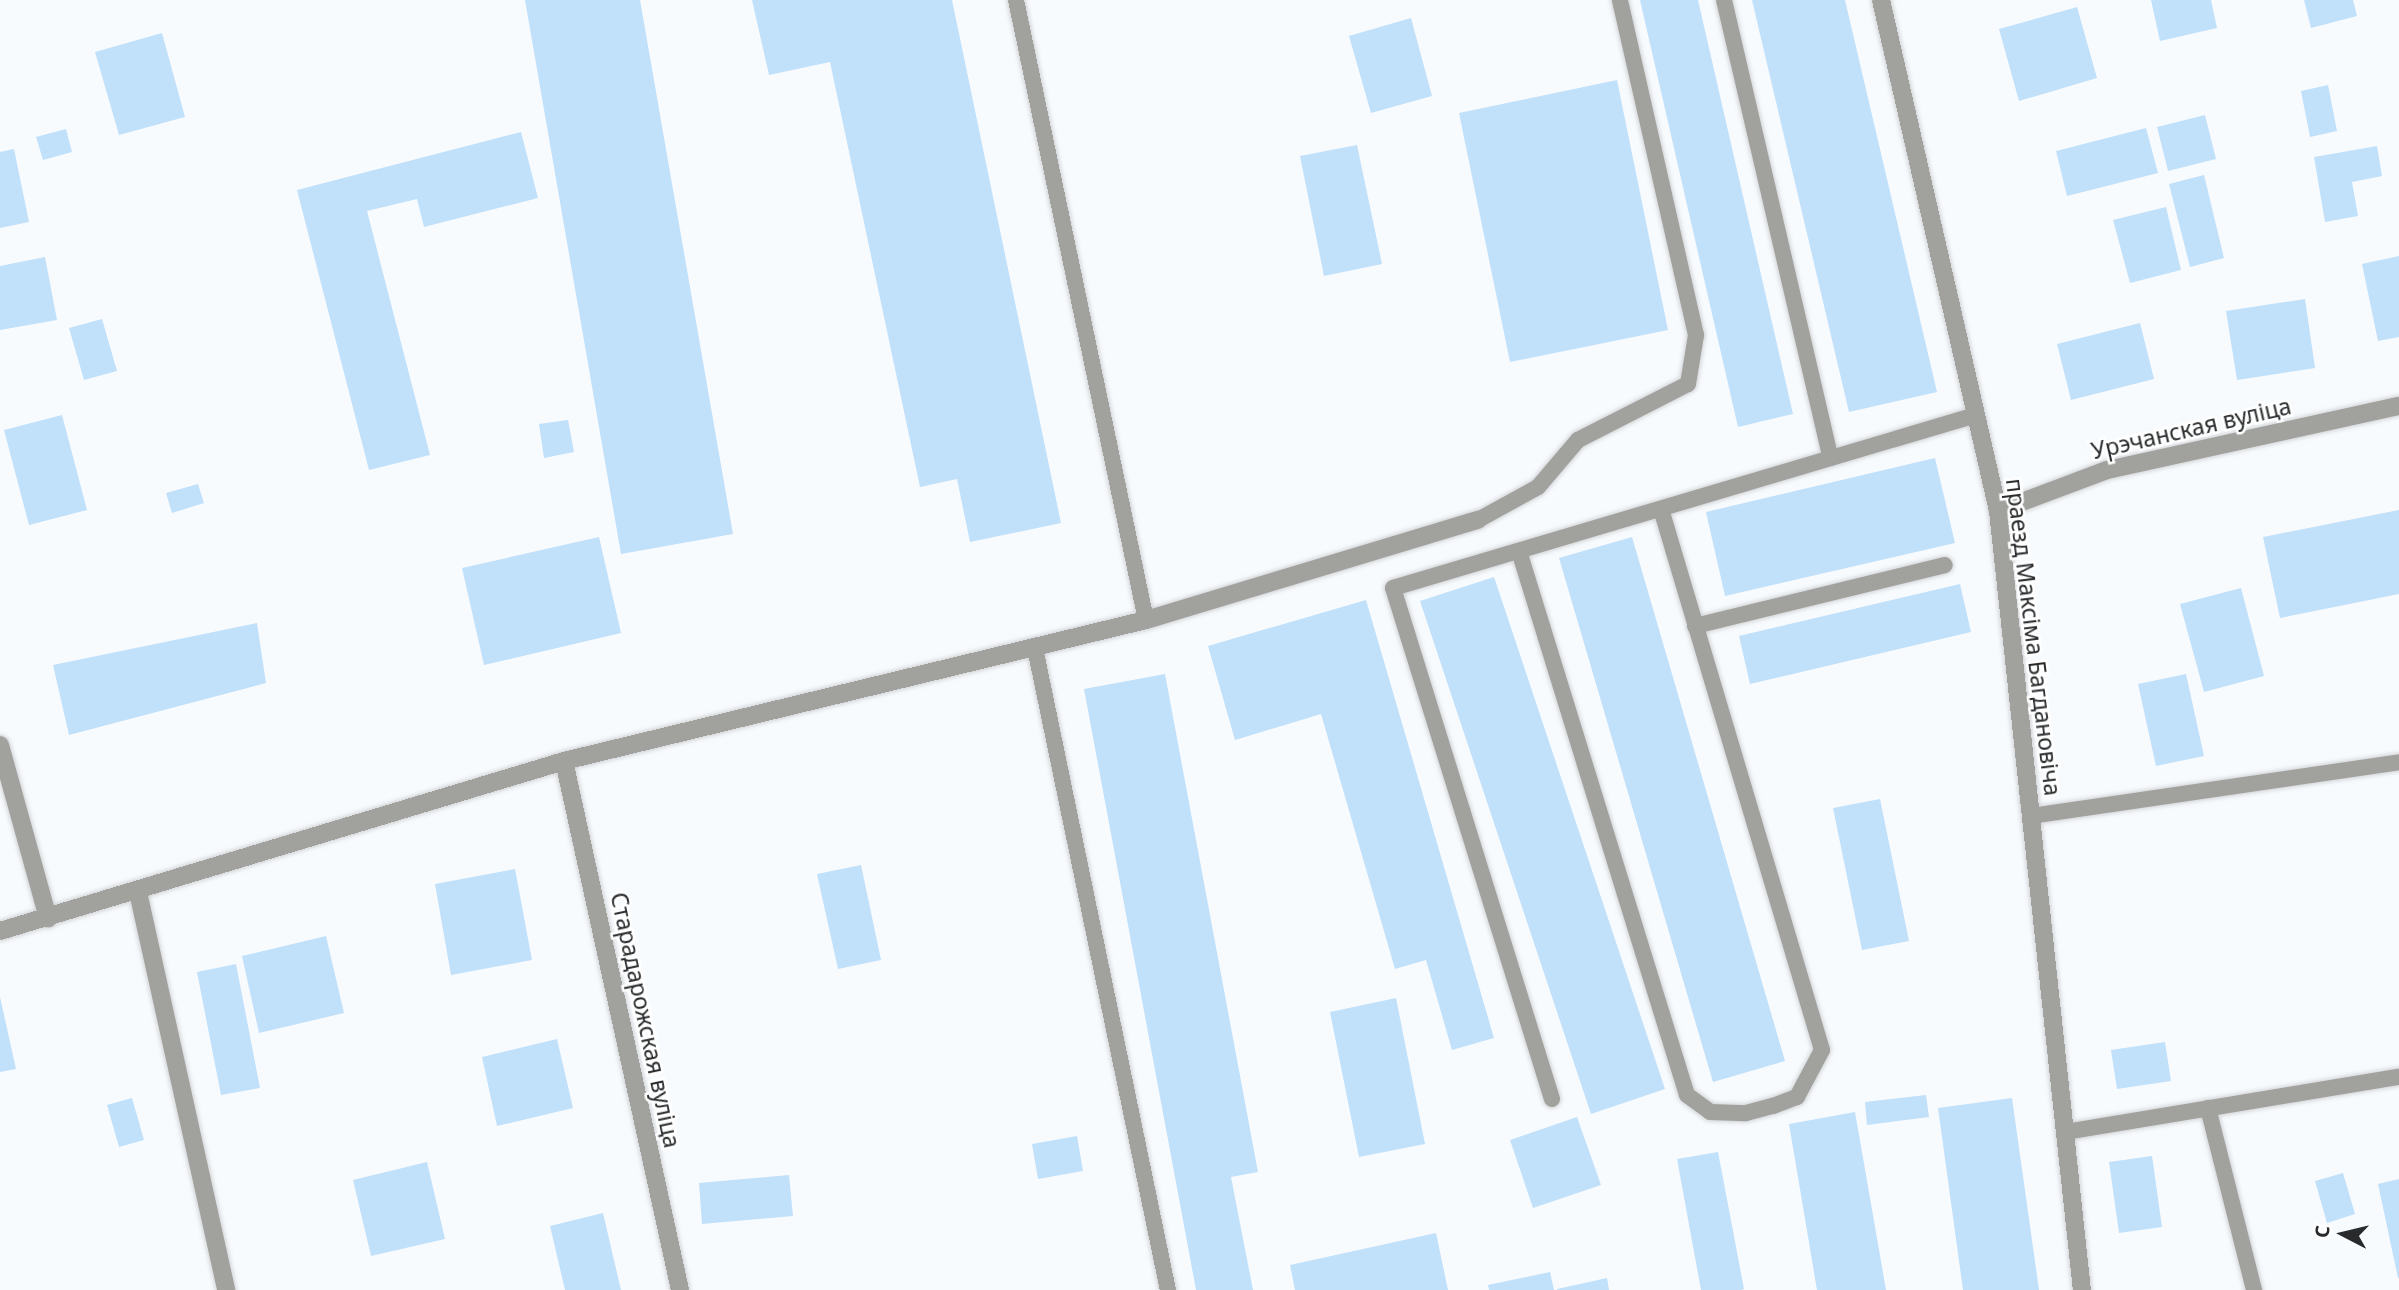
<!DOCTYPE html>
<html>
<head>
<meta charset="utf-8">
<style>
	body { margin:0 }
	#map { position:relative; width:2399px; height:1290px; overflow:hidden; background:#f8fbfe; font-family:"Noto Sans",sans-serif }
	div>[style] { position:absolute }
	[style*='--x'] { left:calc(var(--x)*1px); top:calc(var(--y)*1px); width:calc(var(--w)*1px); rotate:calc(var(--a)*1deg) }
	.building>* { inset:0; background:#c1e0fa }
	.roads { filter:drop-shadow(0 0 2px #d3d5d8) drop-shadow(0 0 2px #d3d5d8) }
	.lane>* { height:16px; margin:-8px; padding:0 8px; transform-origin:8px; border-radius:8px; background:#a1a19e }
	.street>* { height:18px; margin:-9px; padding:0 9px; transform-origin:9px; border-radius:9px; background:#a1a19e }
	span { translate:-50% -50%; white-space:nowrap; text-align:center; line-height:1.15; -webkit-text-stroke:5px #fff; paint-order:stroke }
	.street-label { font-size:23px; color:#282a2c }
	.north { position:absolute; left:2308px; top:1199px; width:70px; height:70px; -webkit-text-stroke:5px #fff; paint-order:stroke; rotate:277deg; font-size:19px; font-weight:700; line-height:28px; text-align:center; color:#282a2c }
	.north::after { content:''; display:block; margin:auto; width:24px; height:32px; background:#282a2c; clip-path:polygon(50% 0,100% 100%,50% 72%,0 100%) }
</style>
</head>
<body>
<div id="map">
	<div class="building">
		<i style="clip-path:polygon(525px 0,640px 0,733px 534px,621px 554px)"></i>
		<i style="clip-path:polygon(752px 0,952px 0,1061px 523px,970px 542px,957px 479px,920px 487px,830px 62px,769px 75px)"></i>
		<i style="clip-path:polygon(1640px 0,1698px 0,1793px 414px,1738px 427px)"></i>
		<i style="clip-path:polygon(1752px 0,1845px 0,1937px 392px,1849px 412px)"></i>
		<i style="clip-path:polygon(2151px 0,2211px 0,2217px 28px,2160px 41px)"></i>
		<i style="clip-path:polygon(2304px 0,2353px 0,2357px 16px,2311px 28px)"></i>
		<i style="clip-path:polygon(2077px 7px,2097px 78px,2019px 101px,1999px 29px)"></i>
		<i style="clip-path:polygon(1411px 18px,1432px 96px,1371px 113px,1349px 36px)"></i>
		<i style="clip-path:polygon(162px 33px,185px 117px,119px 135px,95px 52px)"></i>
		<i style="clip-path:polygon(1617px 80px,1668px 330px,1510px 362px,1459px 113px)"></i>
		<i style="clip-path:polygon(2328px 85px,2337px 131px,2310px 137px,2301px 91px)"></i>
		<i style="clip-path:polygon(2205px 115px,2216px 159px,2168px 171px,2157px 127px)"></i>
		<i style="clip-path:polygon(2146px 128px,2158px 173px,2067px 196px,2056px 151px)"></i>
		<i style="clip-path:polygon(66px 129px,72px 152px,43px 160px,36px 137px)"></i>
		<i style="clip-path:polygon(521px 132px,538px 198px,424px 227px,417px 199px,367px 211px,430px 455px,369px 470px,297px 190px)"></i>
		<i style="clip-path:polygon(1357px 145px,1382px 264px,1324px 276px,1300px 156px)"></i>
		<i style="clip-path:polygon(2377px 146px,2382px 176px,2352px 182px,2358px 216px,2325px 222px,2314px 157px)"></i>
		<i style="clip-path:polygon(14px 149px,29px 222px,0 228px,0 152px)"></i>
		<i style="clip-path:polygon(2204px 175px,2224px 258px,2190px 267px,2169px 184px)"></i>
		<i style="clip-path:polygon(2166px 207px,2181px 270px,2130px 283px,2113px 220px)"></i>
		<i style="clip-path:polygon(2399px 256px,2399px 337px,2378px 341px,2362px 264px)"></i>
		<i style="clip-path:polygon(45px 257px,57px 320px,0 330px,0 266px)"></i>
		<i style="clip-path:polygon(2305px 299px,2315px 368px,2237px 380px,2226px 311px)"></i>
		<i style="clip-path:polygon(102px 319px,117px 371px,84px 380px,69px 328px)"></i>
		<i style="clip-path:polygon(2140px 323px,2154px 379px,2071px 400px,2057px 344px)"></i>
		<i style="clip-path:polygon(62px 415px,87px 510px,29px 525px,4px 430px)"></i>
		<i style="clip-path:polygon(568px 420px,574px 452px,544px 458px,539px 424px)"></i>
		<i style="clip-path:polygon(1935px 458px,1955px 543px,1725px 596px,1706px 512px)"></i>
		<i style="clip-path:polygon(198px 484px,204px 503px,172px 513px,166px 493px)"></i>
		<i style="clip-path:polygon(2399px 510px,2399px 594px,2280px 618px,2263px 537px)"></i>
		<i style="clip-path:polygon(599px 537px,621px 633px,484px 665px,462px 568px)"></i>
		<i style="clip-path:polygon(1632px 537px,1785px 1061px,1713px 1082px,1559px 558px)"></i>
		<i style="clip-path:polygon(1494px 577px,1665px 1089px,1591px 1114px,1420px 601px)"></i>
		<i style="clip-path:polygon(1960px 584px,1971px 632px,1750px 684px,1739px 636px)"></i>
		<i style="clip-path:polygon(2241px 588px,2264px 676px,2204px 692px,2180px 604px)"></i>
		<i style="clip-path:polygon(1366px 600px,1494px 1038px,1452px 1050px,1426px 960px,1395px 969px,1321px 714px,1235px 740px,1208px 646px)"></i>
		<i style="clip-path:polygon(257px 623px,266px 683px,69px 735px,53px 665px)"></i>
		<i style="clip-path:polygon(1165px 674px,1258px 1172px,1231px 1177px,1253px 1290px,1196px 1290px,1084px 689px)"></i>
		<i style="clip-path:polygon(2186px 674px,2204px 756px,2156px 766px,2138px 684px)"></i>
		<i style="clip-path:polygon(1880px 799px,1909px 941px,1862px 950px,1833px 808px)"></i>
		<i style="clip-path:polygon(861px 865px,881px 960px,838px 969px,817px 874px)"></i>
		<i style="clip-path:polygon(515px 869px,532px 960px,451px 975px,435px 884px)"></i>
		<i style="clip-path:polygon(326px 936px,344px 1013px,259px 1033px,242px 956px)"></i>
		<i style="clip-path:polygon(236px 964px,260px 1088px,221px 1095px,197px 972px)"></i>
		<i style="clip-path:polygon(0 997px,16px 1069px,0 1072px)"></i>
		<i style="clip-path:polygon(1396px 998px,1425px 1144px,1359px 1157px,1330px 1012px)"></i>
		<i style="clip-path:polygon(557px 1039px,573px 1108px,497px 1126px,482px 1057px)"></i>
		<i style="clip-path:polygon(2165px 1042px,2171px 1081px,2117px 1089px,2111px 1050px)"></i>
		<i style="clip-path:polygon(1926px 1095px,1929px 1117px,1867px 1125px,1865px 1102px)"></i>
		<i style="clip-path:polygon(132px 1098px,144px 1140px,119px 1147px,107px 1105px)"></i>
		<i style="clip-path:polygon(2012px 1098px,2039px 1290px,1963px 1290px,1938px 1108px)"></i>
		<i style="clip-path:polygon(1855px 1112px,1886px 1290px,1817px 1290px,1789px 1124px)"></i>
		<i style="clip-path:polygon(1577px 1117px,1601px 1185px,1533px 1208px,1510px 1140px)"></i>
		<i style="clip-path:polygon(1077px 1136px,1083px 1171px,1038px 1179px,1032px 1144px)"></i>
		<i style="clip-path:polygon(1718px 1152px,1744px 1289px,1741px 1290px,1701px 1290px,1677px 1159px)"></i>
		<i style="clip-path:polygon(2152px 1156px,2162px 1227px,2119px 1233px,2109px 1162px)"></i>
		<i style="clip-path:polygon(427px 1162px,445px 1239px,371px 1256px,353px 1180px)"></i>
		<i style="clip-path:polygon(2343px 1173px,2355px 1214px,2327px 1223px,2315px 1181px)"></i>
		<i style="clip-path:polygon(789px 1175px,793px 1216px,702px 1224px,699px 1183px)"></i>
		<i style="clip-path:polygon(2399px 1179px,2399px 1278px,2398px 1278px,2378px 1184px)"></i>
		<i style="clip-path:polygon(603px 1213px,621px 1290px,565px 1290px,550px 1226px)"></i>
		<i style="clip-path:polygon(1436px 1233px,1448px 1290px,1295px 1290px,1290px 1265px)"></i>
		<i style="clip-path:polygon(1550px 1272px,1554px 1290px,1489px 1290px,1488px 1285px)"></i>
		<i style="clip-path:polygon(1607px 1278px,1609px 1290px,1557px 1290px,1557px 1289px)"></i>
	</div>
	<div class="roads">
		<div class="lane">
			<i style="--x:1016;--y:0;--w:633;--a:78.16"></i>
			<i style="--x:1724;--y:0;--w:470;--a:76.9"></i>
			<i style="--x:1478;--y:520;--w:68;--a:-28.8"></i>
			<i style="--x:1538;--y:487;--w:62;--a:-49.6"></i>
			<i style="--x:1578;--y:440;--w:123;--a:-27"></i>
			<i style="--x:1688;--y:384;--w:50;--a:-80.7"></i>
			<i style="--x:1696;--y:335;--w:344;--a:-102.8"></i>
			<i style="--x:1519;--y:551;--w:569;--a:72.84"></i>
			<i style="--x:1687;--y:1095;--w:29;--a:36"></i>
			<i style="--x:1710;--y:1112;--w:36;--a:2"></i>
			<i style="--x:1746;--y:1113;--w:28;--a:-15"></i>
			<i style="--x:1773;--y:1106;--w:26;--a:-21"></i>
			<i style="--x:1797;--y:1097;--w:53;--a:-62"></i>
			<i style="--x:1822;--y:1050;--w:564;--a:-106.57"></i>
			<i style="--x:1695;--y:626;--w:257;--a:-13.7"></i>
			<i style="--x:1035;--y:648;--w:656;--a:78.3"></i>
			<i style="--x:2031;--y:816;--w:372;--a:-8.3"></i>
			<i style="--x:1552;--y:1099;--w:535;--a:-107.28"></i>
			<i style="--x:1393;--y:588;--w:608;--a:-16.53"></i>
			<i style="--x:2208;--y:1108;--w:188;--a:75.8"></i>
			<i style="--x:2065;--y:1132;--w:338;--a:-9.4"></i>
		</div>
		<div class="street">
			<i style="--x:1881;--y:0;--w:524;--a:77.1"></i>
			<i style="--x:1998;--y:511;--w:784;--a:83.85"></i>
			<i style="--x:1998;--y:511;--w:116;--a:-20.6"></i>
			<i style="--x:2107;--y:470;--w:299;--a:-12.4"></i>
			<i style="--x:0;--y:745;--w:180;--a:74.5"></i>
			<i style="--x:564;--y:761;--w:542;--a:77.63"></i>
			<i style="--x:138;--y:892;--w:408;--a:77.5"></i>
			<i style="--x:0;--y:931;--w:589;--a:-16.77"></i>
			<i style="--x:564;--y:761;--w:599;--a:-13.62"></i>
			<i style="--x:1146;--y:620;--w:347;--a:-16.8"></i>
		</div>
	</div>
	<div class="street-label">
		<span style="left:2191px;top:428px;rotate:-13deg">Урэчанская вуліца</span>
		<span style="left:2034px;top:637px;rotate:83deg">праезд Максіма Багдановіча</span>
		<span style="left:646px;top:1020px;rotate:78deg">Старадарожская вуліца</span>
	</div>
	<div class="north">С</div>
</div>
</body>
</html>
